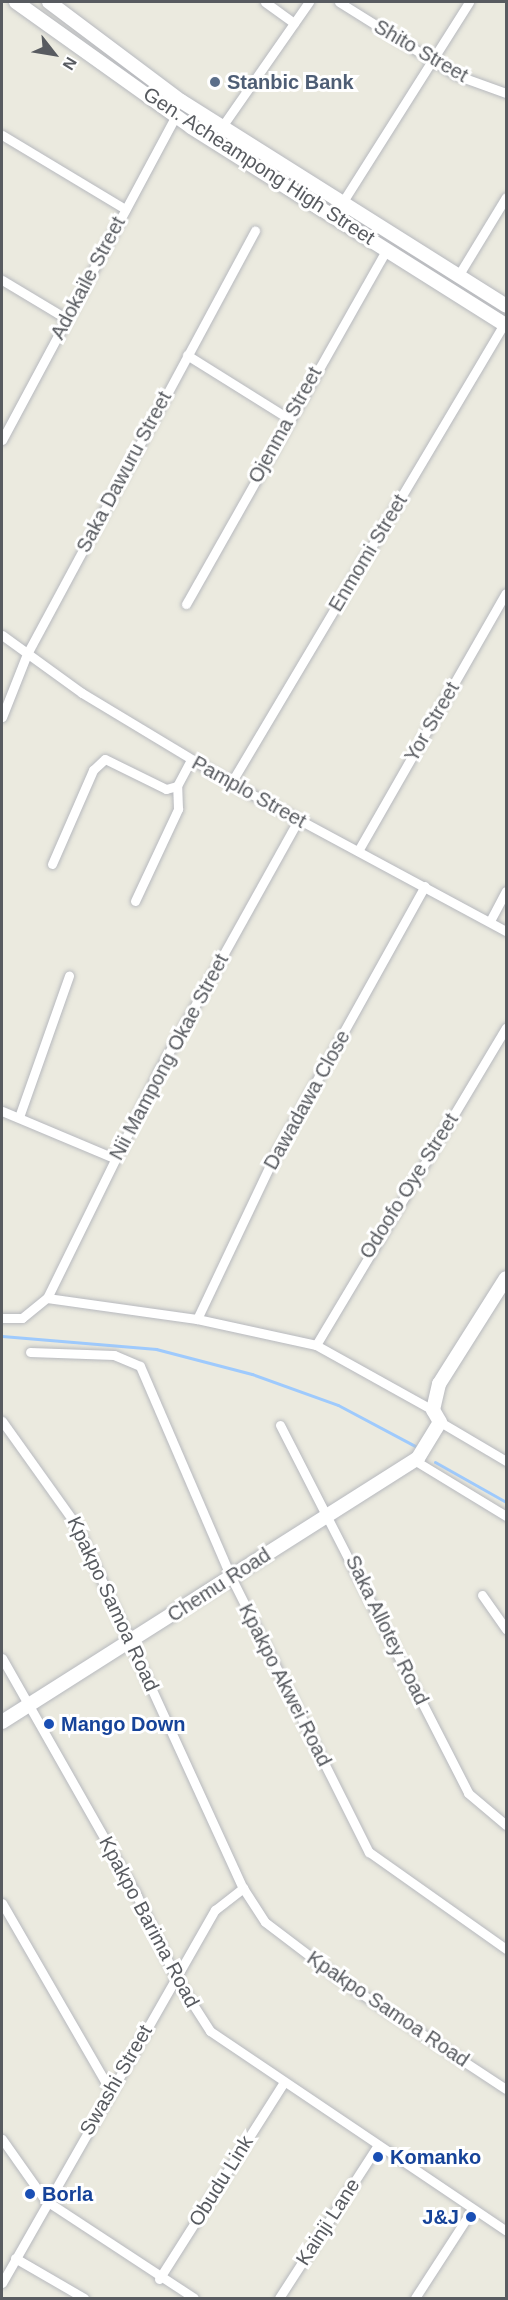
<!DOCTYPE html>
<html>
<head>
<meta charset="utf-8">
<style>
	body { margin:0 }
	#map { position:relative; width:508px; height:2300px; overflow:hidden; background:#ebeadf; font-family:Arial,sans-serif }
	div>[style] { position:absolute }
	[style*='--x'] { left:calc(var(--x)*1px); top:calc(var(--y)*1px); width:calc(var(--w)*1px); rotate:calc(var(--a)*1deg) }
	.stream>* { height:3px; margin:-1.5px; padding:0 1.5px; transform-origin:1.5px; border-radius:1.5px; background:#9ecafd }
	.roads { filter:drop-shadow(0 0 2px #b7b9be) drop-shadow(0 0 2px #b7b9be) }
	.street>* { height:9px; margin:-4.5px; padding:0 4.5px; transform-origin:4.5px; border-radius:4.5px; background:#fff }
	.secondary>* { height:14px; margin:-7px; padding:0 7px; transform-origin:7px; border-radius:7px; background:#fff }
	.dots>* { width:16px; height:16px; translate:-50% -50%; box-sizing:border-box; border:3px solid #fff; border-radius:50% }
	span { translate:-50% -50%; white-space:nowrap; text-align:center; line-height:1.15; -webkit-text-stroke:6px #fff; paint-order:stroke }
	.street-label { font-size:20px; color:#585b60 }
	.service-label { font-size:20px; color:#4e5e75; font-weight:700 }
	.left { translate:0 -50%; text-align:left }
	.transit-label { font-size:20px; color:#164399; font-weight:700 }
	.right { translate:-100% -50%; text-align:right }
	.frame { position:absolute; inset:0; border:3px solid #585b60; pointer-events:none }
	.north { position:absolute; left:24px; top:24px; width:60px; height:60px; -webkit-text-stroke:4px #fff; paint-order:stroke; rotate:121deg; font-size:16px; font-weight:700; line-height:24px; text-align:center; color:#585b60 }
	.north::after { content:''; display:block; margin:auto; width:21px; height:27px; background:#585b60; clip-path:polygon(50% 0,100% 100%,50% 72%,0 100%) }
</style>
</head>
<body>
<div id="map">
	<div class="stream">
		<i style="--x:2;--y:1336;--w:155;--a:4.8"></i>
		<i style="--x:156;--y:1349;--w:99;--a:14.6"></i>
		<i style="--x:252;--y:1374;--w:91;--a:19.8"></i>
		<i style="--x:338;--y:1405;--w:87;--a:28"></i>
		<i style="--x:435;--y:1462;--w:81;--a:29.4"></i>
	</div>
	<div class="roads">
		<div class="street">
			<i style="--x:265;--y:2;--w:36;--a:36"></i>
			<i style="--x:339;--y:2;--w:138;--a:32"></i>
			<i style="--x:456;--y:75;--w:53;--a:19.8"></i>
			<i style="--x:221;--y:128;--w:154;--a:-55.1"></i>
			<i style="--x:2;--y:135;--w:144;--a:31"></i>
			<i style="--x:342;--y:203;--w:238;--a:-57.7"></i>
			<i style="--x:458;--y:276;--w:92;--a:-58.7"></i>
			<i style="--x:2;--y:280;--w:76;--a:31"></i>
			<i style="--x:187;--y:355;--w:119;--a:32"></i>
			<i style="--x:2;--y:440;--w:368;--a:-61.8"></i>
			<i style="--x:186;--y:604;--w:408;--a:-60.5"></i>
			<i style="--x:2;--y:635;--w:99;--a:35.9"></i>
			<i style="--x:82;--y:693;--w:174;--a:31.1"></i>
			<i style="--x:231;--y:783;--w:312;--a:28.3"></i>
			<i style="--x:2;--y:717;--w:68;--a:-68.4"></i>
			<i style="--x:27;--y:654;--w:481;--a:-61.7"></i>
			<i style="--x:231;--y:783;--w:534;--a:-59.26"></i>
			<i style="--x:358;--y:851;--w:297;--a:-60.2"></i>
			<i style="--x:52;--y:864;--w:103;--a:-66.4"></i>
			<i style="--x:93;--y:770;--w:16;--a:-43"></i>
			<i style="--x:105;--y:759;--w:68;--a:26.2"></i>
			<i style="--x:166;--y:789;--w:11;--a:-15"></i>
			<i style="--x:177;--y:786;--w:30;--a:-62"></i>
			<i style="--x:135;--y:901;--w:102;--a:-64.9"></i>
			<i style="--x:178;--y:809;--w:23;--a:-92"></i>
			<i style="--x:490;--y:921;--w:34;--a:-62"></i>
			<i style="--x:2;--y:1111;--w:121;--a:22.8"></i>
			<i style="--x:19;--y:1117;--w:150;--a:-70.5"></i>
			<i style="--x:47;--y:1298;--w:151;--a:8"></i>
			<i style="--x:197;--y:1319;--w:122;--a:12.3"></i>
			<i style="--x:316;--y:1345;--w:134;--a:29.1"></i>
			<i style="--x:2;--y:1318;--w:20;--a:0"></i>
			<i style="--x:22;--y:1318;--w:32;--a:-39"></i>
			<i style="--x:47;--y:1298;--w:252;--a:-63.8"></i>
			<i style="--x:158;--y:1072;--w:288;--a:-60.9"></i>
			<i style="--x:197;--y:1319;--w:179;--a:-64.6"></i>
			<i style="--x:274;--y:1157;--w:310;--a:-60.9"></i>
			<i style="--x:316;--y:1345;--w:370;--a:-59.1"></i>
			<i style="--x:30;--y:1352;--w:84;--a:2"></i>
			<i style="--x:114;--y:1355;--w:28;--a:23"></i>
			<i style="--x:140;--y:1366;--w:230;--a:66.7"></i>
			<i style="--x:231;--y:1577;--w:308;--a:63.4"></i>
			<i style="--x:369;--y:1852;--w:168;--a:35.3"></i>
			<i style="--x:2;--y:1421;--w:129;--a:54.5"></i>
			<i style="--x:77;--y:1526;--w:398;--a:65.4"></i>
			<i style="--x:243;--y:1888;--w:40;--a:57.1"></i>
			<i style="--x:265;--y:1922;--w:104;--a:37.2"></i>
			<i style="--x:348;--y:1985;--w:189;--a:33.4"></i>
			<i style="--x:440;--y:1422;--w:77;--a:30.6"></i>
			<i style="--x:280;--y:1425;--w:413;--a:62.9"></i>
			<i style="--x:468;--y:1793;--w:50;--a:40.1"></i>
			<i style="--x:414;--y:1460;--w:108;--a:31.3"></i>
			<i style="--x:482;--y:1595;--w:42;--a:54.8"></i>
			<i style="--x:2;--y:1658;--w:274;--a:60.4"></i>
			<i style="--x:137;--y:1896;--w:91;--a:64.6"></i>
			<i style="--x:176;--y:1978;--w:63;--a:57.3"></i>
			<i style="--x:210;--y:2031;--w:357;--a:34"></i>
			<i style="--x:2;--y:1903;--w:214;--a:60"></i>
			<i style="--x:2;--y:2139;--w:75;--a:54.8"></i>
			<i style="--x:45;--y:2200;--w:178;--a:33.3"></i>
			<i style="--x:15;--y:2258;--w:80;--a:30.1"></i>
			<i style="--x:159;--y:2279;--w:233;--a:-57.6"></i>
			<i style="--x:2;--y:2283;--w:430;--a:-60.3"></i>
			<i style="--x:215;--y:1910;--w:36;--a:-38"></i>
			<i style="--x:279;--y:2298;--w:182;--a:-57.1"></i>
			<i style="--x:415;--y:2298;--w:105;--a:-57.1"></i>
		</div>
		<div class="secondary">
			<i style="--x:16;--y:2;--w:215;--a:35.5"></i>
			<i style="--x:191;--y:127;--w:372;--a:32.2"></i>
			<i style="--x:49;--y:2;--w:165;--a:36.9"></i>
			<i style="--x:181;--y:101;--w:384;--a:32.2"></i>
			<i style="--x:2;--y:1722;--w:493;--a:-32.4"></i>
			<i style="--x:418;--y:1458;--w:42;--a:-58.6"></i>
			<i style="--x:440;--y:1422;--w:14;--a:-120"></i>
			<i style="--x:433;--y:1410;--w:27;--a:-77"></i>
			<i style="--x:439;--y:1384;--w:125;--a:-57.7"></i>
		</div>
	</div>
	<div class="dots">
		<i style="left:215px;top:82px;background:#5c6f8a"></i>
		<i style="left:49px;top:1724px;background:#1a4fb4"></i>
		<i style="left:378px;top:2157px;background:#1a4fb4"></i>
		<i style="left:30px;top:2194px;background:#1a4fb4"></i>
		<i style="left:471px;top:2217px;background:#1a4fb4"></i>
	</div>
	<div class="street-label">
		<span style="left:421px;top:51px;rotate:30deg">Shito Street</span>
		<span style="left:259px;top:166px;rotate:33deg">Gen. Acheampong High Street</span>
		<span style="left:88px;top:278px;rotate:-62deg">Adokaile Street</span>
		<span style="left:285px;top:425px;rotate:-61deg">Ojenma Street</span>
		<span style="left:124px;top:472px;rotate:-62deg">Saka Dawuru Street</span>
		<span style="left:368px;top:553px;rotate:-59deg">Enmomi Street</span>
		<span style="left:432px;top:722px;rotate:-60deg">Yor Street</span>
		<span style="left:249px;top:792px;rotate:29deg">Pamplo Street</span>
		<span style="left:169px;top:1057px;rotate:-62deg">Nii Mampong Okae Street</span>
		<span style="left:307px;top:1100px;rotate:-61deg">Dawadawa Close</span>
		<span style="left:409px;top:1186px;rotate:-58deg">Odoofo Oye Street</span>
		<span style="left:219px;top:1585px;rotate:-33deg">Chemu Road</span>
		<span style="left:113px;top:1604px;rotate:65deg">Kpakpo Samoa Road</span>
		<span style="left:387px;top:1630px;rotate:64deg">Saka Allotey Road</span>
		<span style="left:285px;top:1685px;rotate:63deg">Kpakpo Akwei Road</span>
		<span style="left:149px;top:1922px;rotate:62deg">Kpakpo Barima Road</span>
		<span style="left:388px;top:2009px;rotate:34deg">Kpakpo Samoa Road</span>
		<span style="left:116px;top:2080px;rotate:-60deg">Swashi Street</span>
		<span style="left:221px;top:2181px;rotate:-58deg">Obudu Link</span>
		<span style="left:328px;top:2222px;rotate:-57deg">Kainji Lane</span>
	</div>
	<div class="service-label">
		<span class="left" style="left:227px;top:82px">Stanbic Bank</span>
	</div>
	<div class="transit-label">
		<span class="left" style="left:61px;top:1724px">Mango Down</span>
		<span class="left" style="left:390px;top:2157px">Komanko</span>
		<span class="left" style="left:42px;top:2194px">Borla</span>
		<span class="right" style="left:459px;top:2217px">J&amp;J</span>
	</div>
	<div class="frame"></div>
	<div class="north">N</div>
</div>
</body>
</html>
